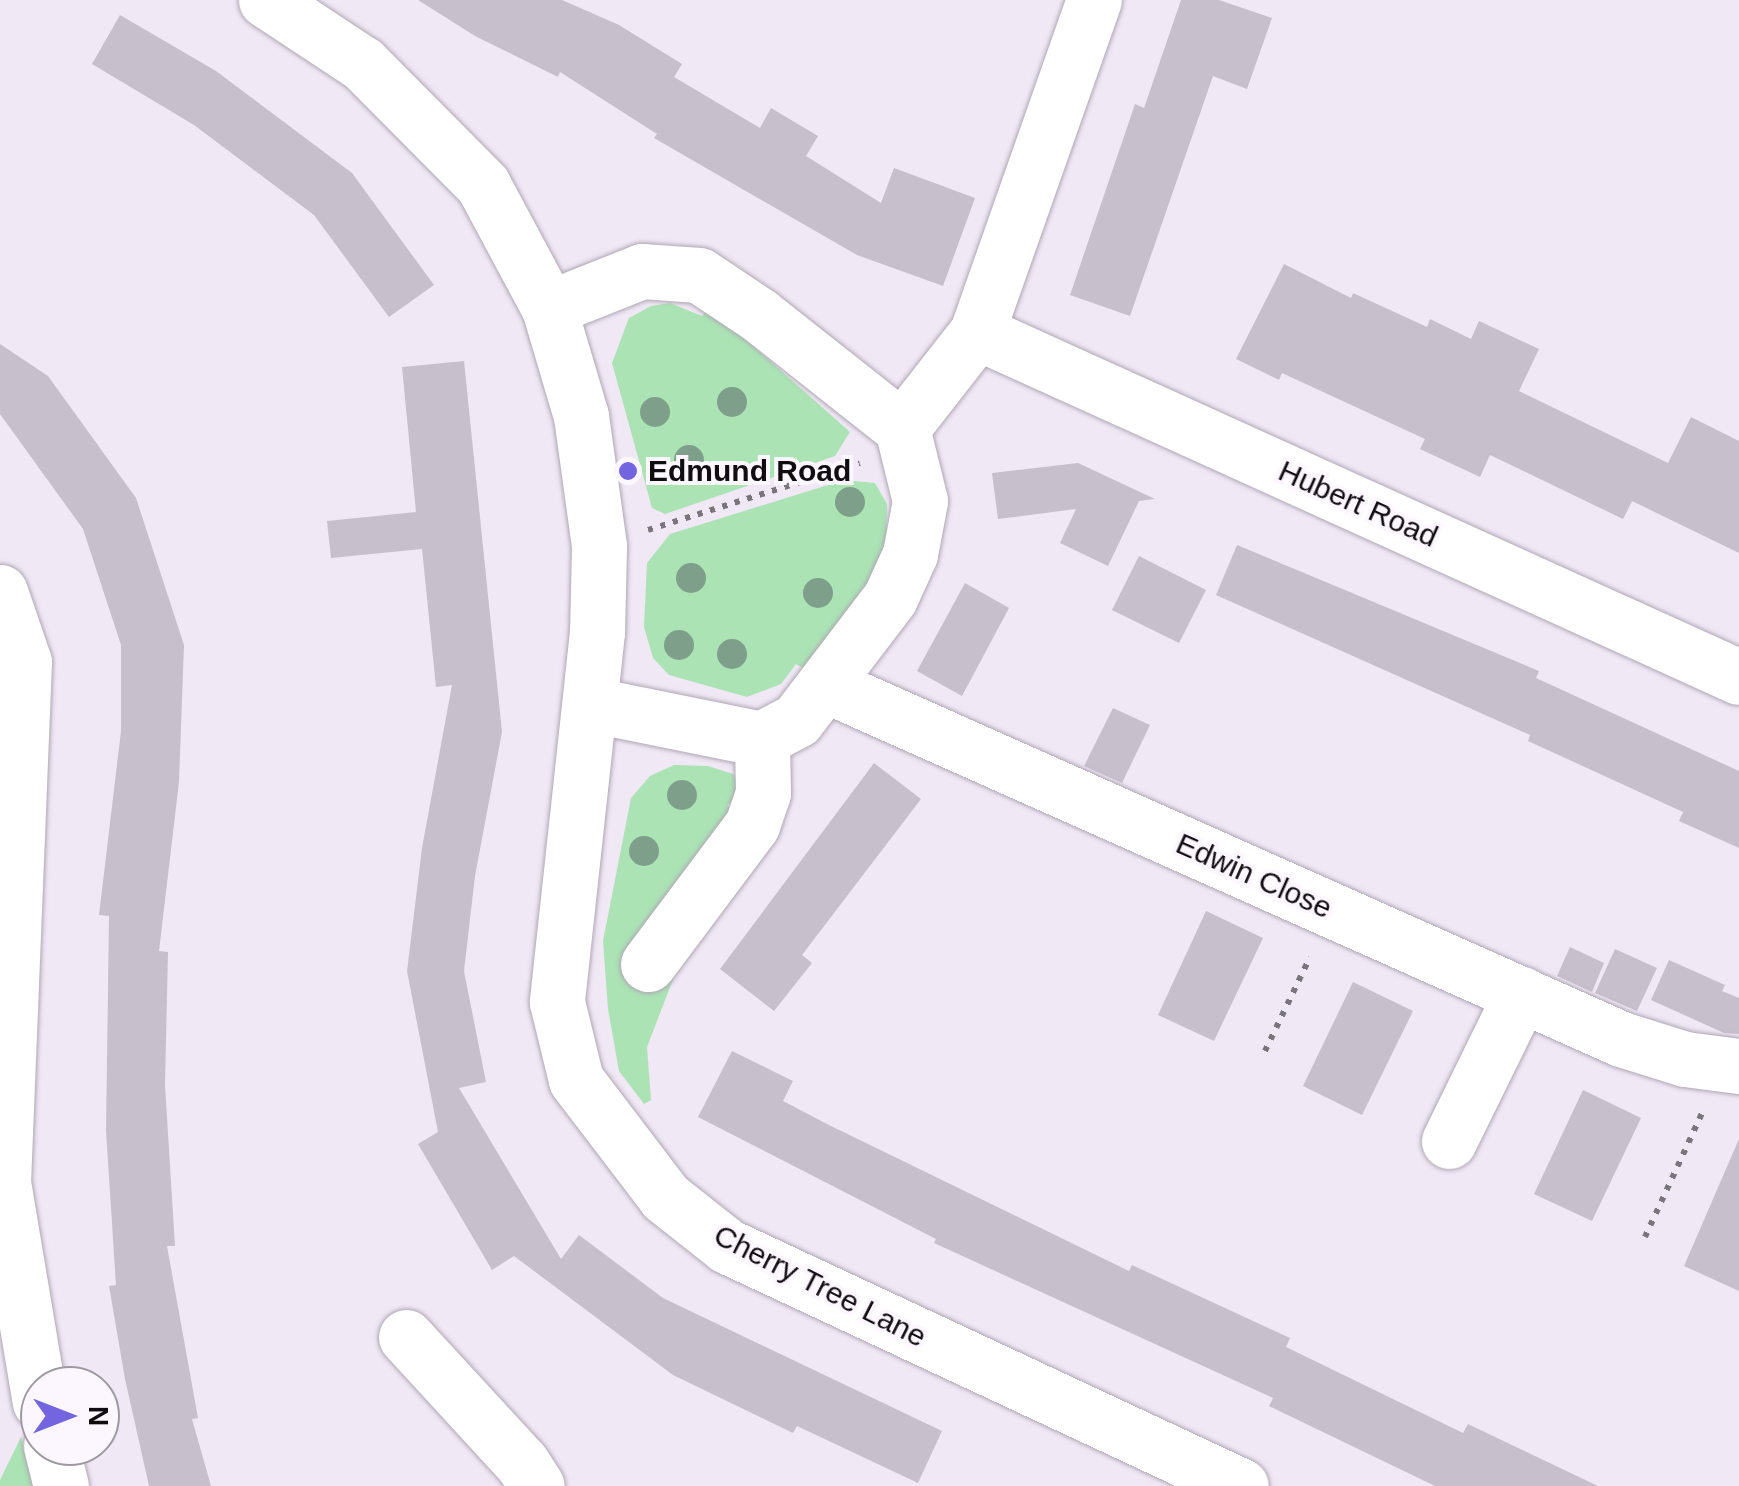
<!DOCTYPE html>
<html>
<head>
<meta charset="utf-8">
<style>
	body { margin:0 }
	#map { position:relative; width:1739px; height:1486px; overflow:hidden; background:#f0e8f5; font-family:Arial,sans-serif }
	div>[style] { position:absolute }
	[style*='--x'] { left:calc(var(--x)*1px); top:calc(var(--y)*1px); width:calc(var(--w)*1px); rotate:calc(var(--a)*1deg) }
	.green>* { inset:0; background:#abe3b5 }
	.building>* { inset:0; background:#c7bfcc }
	.path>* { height:6px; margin-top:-3px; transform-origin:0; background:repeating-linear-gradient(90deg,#7a757d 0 5px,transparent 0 13px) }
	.roads { filter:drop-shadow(0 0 2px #afa7b3) drop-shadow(0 0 2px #afa7b3) }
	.minor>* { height:55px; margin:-27.5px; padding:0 27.5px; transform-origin:27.5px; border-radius:27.5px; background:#fff }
	.trees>* { width:30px; height:30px; margin:-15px; border-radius:50%; background:#7ea08b }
	.dots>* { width:28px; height:28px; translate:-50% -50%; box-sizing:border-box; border:5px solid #fcf7ff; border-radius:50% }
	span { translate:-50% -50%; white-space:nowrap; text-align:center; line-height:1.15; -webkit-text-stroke:8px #fcf7ff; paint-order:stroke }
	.poi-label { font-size:30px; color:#100d11; font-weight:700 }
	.left { translate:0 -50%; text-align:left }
	.street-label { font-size:30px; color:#100d11 }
	.north { position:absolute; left:20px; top:1366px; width:100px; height:100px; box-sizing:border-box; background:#fcf7ff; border:2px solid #9e99a0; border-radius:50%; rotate:90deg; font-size:28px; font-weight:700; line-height:40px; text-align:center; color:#100d11 }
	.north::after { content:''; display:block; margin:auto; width:35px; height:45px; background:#7265df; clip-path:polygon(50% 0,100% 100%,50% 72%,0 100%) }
</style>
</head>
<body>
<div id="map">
	<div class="green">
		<i style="clip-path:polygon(670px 303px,702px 316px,709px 307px,850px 432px,835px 456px,665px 514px,652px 508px,612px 363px,629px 318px,651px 306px)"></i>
		<i style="clip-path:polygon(844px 480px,875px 483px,887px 504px,886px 543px,880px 570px,807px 671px,796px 664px,781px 684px,747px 697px,669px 675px,653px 658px,644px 627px,647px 563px,670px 534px)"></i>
		<i style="clip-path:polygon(674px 765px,708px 766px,733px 774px,737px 780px,737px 794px,727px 806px,736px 812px,668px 974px,674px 977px,647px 1047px,651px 1100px,644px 1104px,619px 1071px,608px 1009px,603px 941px,631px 798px,650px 776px)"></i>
		<i style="clip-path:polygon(21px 1437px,36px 1486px,0 1486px,0 1480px)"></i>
	</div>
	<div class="building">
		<i style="clip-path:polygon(418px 0,562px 0,619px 25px,682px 64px,674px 77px,760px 128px,771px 108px,818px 136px,806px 156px,881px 203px,894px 168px,975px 198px,943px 286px,857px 255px,654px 138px,657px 134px,560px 72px,558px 77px,475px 36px)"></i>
		<i style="clip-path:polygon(1181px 0,1219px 0,1272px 18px,1247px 89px,1213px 76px,1130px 316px,1070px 295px,1135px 104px,1144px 108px)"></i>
		<i style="clip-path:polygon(120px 15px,216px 71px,352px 173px,434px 285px,389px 317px,314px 215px,194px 125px,92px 64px)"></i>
		<i style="clip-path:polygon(1284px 264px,1351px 298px,1353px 293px,1427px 327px,1430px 319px,1471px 339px,1479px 321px,1539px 349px,1519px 391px,1668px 463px,1691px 417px,1739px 441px,1739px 553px,1632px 501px,1623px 519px,1490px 455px,1480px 477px,1420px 449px,1425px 439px,1282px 373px,1279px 380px,1236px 359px)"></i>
		<i style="clip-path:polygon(0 344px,48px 376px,136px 498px,184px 645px,179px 782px,159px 951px,168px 952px,165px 1085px,175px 1246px,167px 1246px,198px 1418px,192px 1419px,211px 1486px,149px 1486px,125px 1379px,109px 1286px,116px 1285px,106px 1131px,109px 916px,99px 915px,121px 731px,121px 645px,83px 529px,0 414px)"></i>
		<i style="clip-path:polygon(464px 361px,502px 732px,475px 876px,464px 971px,486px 1082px,459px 1088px,561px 1259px,579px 1235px,663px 1298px,942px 1431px,918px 1483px,797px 1426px,793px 1433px,673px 1375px,514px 1256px,492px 1270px,418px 1144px,438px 1132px,407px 971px,422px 848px,452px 685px,436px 687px,422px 549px,331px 558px,327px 521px,416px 512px,402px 367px)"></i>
		<i style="clip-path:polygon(1078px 463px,1155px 499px,1139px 501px,1108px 566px,1060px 543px,1076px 509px,998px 519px,992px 473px)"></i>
		<i style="clip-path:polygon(1237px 545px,1539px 671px,1536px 678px,1739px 771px,1739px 848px,1679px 821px,1683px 812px,1528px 741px,1530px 735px,1216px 595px)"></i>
		<i style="clip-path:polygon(1139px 556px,1206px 590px,1179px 643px,1112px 610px)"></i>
		<i style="clip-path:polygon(965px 583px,1009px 608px,962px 696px,917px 671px)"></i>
		<i style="clip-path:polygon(1113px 708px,1150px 725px,1122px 783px,1084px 766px)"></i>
		<i style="clip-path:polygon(874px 763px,921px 799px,802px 955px,812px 963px,774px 1011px,720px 969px)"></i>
		<i style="clip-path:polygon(1206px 911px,1263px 938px,1214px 1041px,1158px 1015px)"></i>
		<i style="clip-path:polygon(1570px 947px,1604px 963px,1592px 992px,1557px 976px)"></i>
		<i style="clip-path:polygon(1615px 949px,1657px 968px,1637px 1011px,1595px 993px)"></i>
		<i style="clip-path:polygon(1669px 960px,1725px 985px,1722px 991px,1739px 998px,1739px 1034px,1724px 1033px,1651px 1000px)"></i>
		<i style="clip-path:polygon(1353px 982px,1413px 1011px,1362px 1115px,1303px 1086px)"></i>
		<i style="clip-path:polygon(732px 1051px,793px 1081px,783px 1101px,829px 1125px,1129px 1271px,1132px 1265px,1290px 1338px,1286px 1347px,1463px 1433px,1468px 1424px,1598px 1486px,1435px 1486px,1269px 1406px,1273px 1398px,934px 1243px,936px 1239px,698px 1117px)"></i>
		<i style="clip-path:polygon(1583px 1090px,1641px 1118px,1592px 1221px,1534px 1194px)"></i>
		<i style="clip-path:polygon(1739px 1139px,1739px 1291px,1684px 1266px)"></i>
	</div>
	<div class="path">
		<i style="--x:648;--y:530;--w:222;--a:-17.5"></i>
		<i style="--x:1265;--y:1051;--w:104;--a:-64.4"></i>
		<i style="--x:1645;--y:1237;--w:136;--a:-65.3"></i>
	</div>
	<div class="roads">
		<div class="minor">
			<i style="--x:266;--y:0;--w:116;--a:33.4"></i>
			<i style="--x:363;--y:64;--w:170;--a:45.2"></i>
			<i style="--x:483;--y:185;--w:140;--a:61.8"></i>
			<i style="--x:549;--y:308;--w:113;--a:73.5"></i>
			<i style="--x:581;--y:416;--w:131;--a:82.1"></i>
			<i style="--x:599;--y:546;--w:86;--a:91.3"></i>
			<i style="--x:597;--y:632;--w:372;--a:96.2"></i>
			<i style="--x:557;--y:1002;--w:80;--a:76.3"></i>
			<i style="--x:576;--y:1080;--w:147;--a:52.7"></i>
			<i style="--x:665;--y:1197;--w:79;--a:38.3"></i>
			<i style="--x:727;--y:1246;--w:567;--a:25.03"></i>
			<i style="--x:549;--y:308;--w:100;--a:-21.7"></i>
			<i style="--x:642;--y:271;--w:57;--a:4"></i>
			<i style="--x:699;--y:275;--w:72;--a:33.7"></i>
			<i style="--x:759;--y:315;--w:182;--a:38.3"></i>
			<i style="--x:902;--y:428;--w:75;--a:76.1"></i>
			<i style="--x:920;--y:501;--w:54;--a:100.7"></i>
			<i style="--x:910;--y:554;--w:48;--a:114.4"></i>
			<i style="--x:890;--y:598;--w:153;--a:127.3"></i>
			<i style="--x:797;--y:720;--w:40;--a:152"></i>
			<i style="--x:762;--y:739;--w:172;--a:-168.6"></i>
			<i style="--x:977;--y:332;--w:836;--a:24.36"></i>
			<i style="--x:902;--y:428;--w:122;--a:-52"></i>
			<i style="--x:977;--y:332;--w:352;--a:-70.6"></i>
			<i style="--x:0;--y:592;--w:74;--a:71.1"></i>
			<i style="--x:24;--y:662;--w:520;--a:92.31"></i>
			<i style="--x:3;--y:1182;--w:223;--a:80.5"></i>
			<i style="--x:826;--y:685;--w:870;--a:24"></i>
			<i style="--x:1621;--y:1039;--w:67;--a:17.4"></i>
			<i style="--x:1685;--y:1059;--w:54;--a:7.4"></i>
			<i style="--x:648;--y:964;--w:174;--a:-53.2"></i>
			<i style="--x:752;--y:825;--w:34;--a:-71"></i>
			<i style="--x:763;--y:793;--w:54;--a:-91.1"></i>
			<i style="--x:1449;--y:1141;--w:164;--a:-63.9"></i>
			<i style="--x:406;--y:1337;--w:171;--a:47.4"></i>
			<i style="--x:522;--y:1463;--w:27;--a:57"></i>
			<i style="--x:51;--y:1446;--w:41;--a:76"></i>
		</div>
	</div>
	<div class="trees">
		<i style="left:732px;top:402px"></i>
		<i style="left:655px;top:412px"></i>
		<i style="left:689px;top:460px"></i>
		<i style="left:850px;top:502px"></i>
		<i style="left:691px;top:578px"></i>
		<i style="left:818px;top:593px"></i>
		<i style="left:679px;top:645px"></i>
		<i style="left:732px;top:654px"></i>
		<i style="left:682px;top:795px"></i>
		<i style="left:644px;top:851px"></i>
	</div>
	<div class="dots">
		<i style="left:628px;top:471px;background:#7265df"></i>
	</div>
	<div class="poi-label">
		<span class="left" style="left:648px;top:471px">Edmund Road</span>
	</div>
	<div class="street-label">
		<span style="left:1358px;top:504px;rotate:24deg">Hubert Road</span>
		<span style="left:1254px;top:876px;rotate:24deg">Edwin Close</span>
		<span style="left:820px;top:1286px;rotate:27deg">Cherry Tree Lane</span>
	</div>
	<div class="north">N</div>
</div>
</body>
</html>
